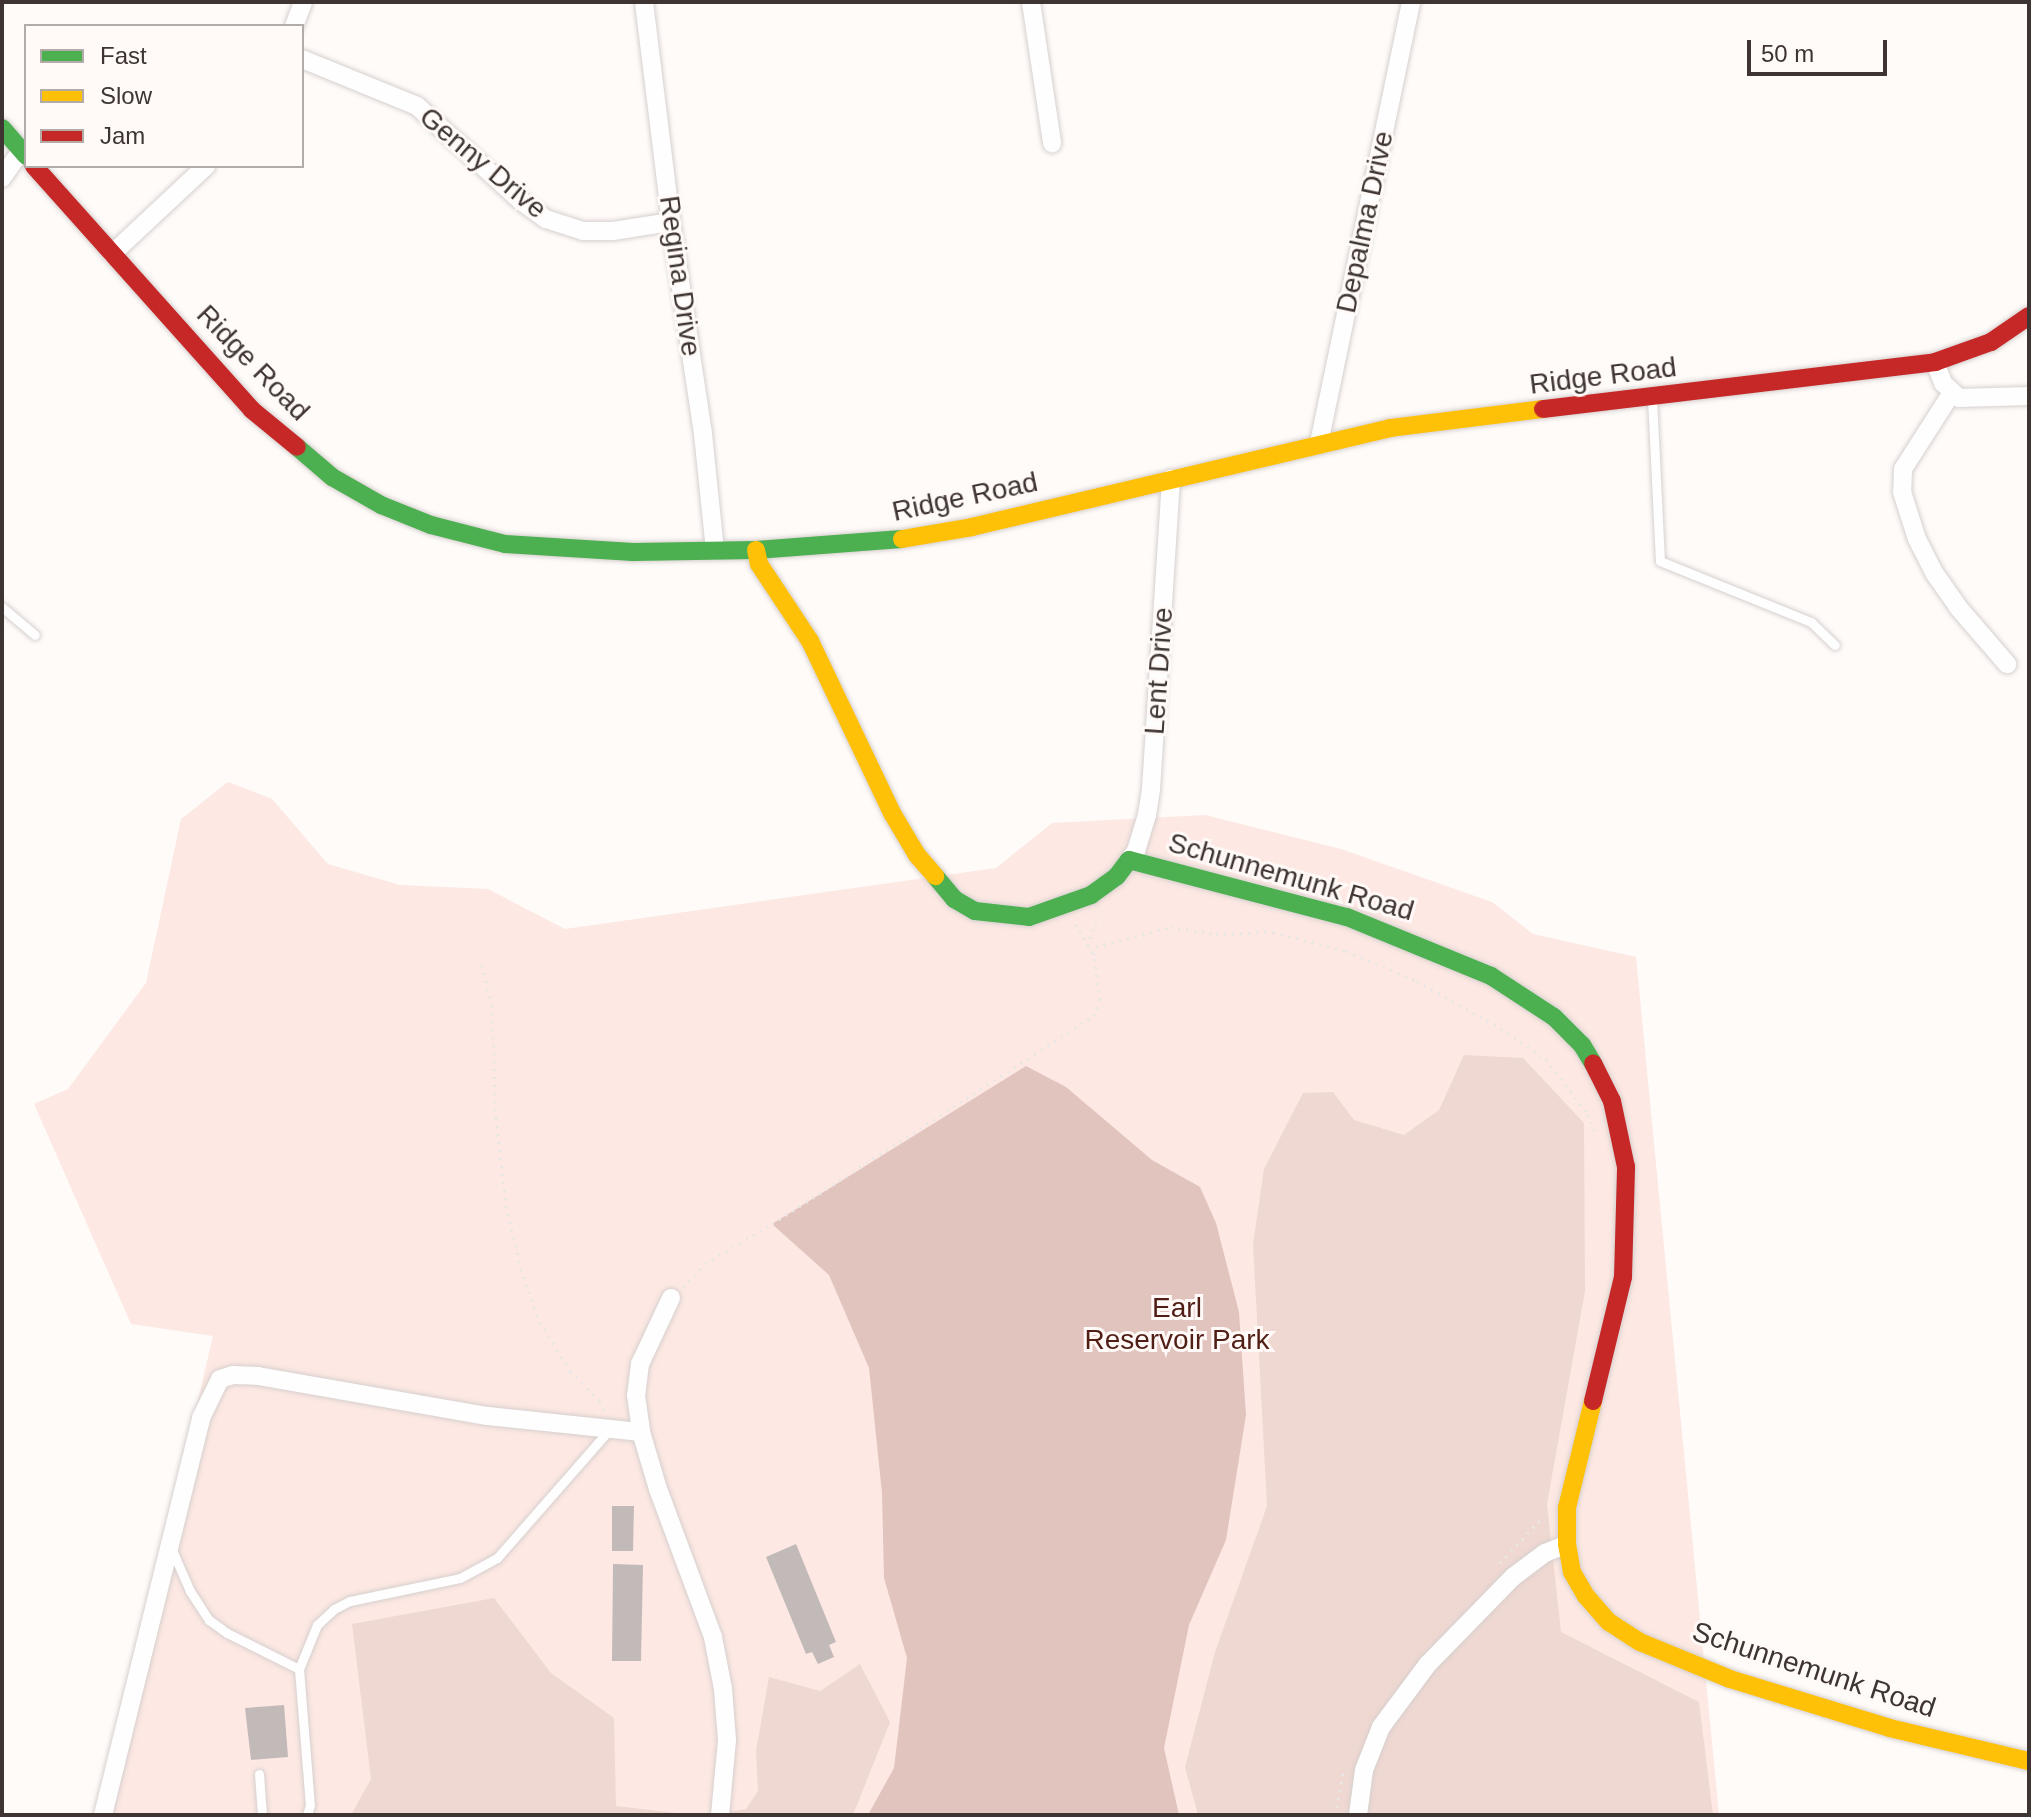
<!DOCTYPE html>
<html>
<head>
<meta charset="utf-8">
<style>
	body { margin:0 }
	#map { position:relative; width:2031px; height:1817px; overflow:hidden; background:#fefbf9; font-family:Arial,sans-serif }
	div>[style] { position:absolute }
	[style*='--x'] { left:calc(var(--x)*1px); top:calc(var(--y)*1px); width:calc(var(--w)*1px); rotate:calc(var(--a)*1deg) }
	.green>* { inset:0; background:#fde8e3 }
	.forest>* { inset:0; background:#f0d8d2 }
	.water>* { inset:0; background:#e1c4be }
	.building>* { inset:0; background:#c2bab8 }
	.path>* { height:3px; margin-top:-1.5px; transform-origin:0; background:repeating-linear-gradient(90deg,#e8e7e5 0 2px,transparent 0 8px) }
	.roads { filter:drop-shadow(0 0 2px #d6d0ce) drop-shadow(0 0 2px #d6d0ce) }
	.lane>* { height:9px; margin:-4.5px; padding:0 4.5px; transform-origin:4.5px; border-radius:4.5px; background:#fffefe }
	.street>* { height:18px; margin:-9px; padding:0 9px; transform-origin:9px; border-radius:9px; background:#fffefe }
	.fast>* { height:18px; margin:-9px; padding:0 9px; transform-origin:9px; border-radius:9px; background:#4caf50 }
	.slow>* { height:18px; margin:-9px; padding:0 9px; transform-origin:9px; border-radius:9px; background:#ffc107 }
	.jam>* { height:18px; margin:-9px; padding:0 9px; transform-origin:9px; border-radius:9px; background:#c62828 }
	span { translate:-50% -50%; white-space:nowrap; text-align:center; line-height:1.15; -webkit-text-stroke:6px #fffaf8; paint-order:stroke }
	.street-label { font-size:28px; color:#3e3431 }
	.park-label { font-size:28px; color:#501e15 }
	.frame { position:absolute; inset:0; border:4px solid #3e3431; pointer-events:none }
	.legend { position:absolute; left:24px; top:24px; width:280px; height:144px; box-sizing:border-box; background:#fffaf8; border:2px solid #b2aba8; margin:0; padding:10px 14px; list-style:none; font-size:24px; color:#3e3431 }
	.legend li { display:flex; align-items:center; gap:16px; height:40px }
	.legend b { width:40px; border:2px solid #b2aba8 }
	.scale { position:absolute; left:1747px; top:40px; width:140px; height:36px; box-sizing:border-box; border:4px solid #3e3431; border-top:0; padding-left:10px; font-size:24px; line-height:28px; white-space:nowrap; color:#3e3431; -webkit-text-stroke:6px #fffaf8; paint-order:stroke }
</style>
</head>
<body>
<div id="map">
	<div class="green">
		<i style="clip-path:polygon(228px 782px,272px 799px,328px 864px,400px 885px,488px 889px,565px 929px,996px 868px,1052px 823px,1205px 815px,1341px 849px,1492px 902px,1533px 934px,1636px 957px,1719px 1815px,101px 1815px,213px 1336px,131px 1324px,34px 1104px,68px 1089px,146px 983px,181px 819px)"></i>
	</div>
	<div class="forest">
		<i style="clip-path:polygon(1464px 1055px,1523px 1058px,1584px 1123px,1585px 1291px,1547px 1504px,1561px 1632px,1699px 1702px,1713px 1815px,1198px 1815px,1185px 1767px,1215px 1652px,1267px 1506px,1253px 1244px,1264px 1169px,1303px 1093px,1333px 1092px,1354px 1120px,1404px 1135px,1439px 1110px)"></i>
		<i style="clip-path:polygon(494px 1598px,551px 1673px,614px 1718px,616px 1806px,694px 1815px,351px 1815px,371px 1779px,352px 1624px)"></i>
		<i style="clip-path:polygon(860px 1664px,890px 1722px,853px 1815px,709px 1815px,746px 1809px,758px 1791px,756px 1751px,769px 1677px,820px 1691px)"></i>
	</div>
	<div class="water">
		<i style="clip-path:polygon(1026px 1066px,1066px 1087px,1152px 1160px,1200px 1187px,1216px 1223px,1239px 1312px,1246px 1415px,1226px 1540px,1189px 1625px,1164px 1748px,1179px 1815px,868px 1815px,894px 1768px,907px 1658px,884px 1578px,882px 1493px,869px 1368px,829px 1275px,772px 1224px)"></i>
	</div>
	<div class="building">
		<i style="clip-path:polygon(612px 1506px,634px 1506px,633px 1551px,612px 1551px)"></i>
		<i style="clip-path:polygon(796px 1544px,836px 1642px,829px 1645px,834px 1657px,818px 1664px,812px 1652px,806px 1654px,766px 1557px)"></i>
		<i style="clip-path:polygon(613px 1564px,643px 1565px,641px 1661px,612px 1661px)"></i>
		<i style="clip-path:polygon(284px 1705px,288px 1757px,251px 1760px,245px 1708px)"></i>
	</div>
	<div class="path">
		<i style="--x:1075;--y:924;--w:36;--a:58"></i>
		<i style="--x:1088;--y:946;--w:33;--a:-72"></i>
		<i style="--x:481;--y:965;--w:41;--a:74.6"></i>
		<i style="--x:492;--y:1005;--w:113;--a:88"></i>
		<i style="--x:496;--y:1118;--w:89;--a:83.5"></i>
		<i style="--x:506;--y:1206;--w:65;--a:76.6"></i>
		<i style="--x:521;--y:1269;--w:48;--a:71.9"></i>
		<i style="--x:536;--y:1315;--w:66;--a:58.7"></i>
		<i style="--x:570;--y:1371;--w:42;--a:45"></i>
		<i style="--x:600;--y:1401;--w:10;--a:66"></i>
		<i style="--x:683;--y:1287;--w:32;--a:-46"></i>
		<i style="--x:705;--y:1264;--w:78;--a:-30.8"></i>
		<i style="--x:772;--y:1224;--w:383;--a:-32.9"></i>
		<i style="--x:1094;--y:1016;--w:17;--a:-69"></i>
		<i style="--x:1100;--y:1000;--w:45;--a:-97.6"></i>
		<i style="--x:1094;--y:955;--w:8;--a:-76"></i>
		<i style="--x:1096;--y:947;--w:77;--a:-15.1"></i>
		<i style="--x:1170;--y:927;--w:47;--a:8.7"></i>
		<i style="--x:1216;--y:934;--w:57;--a:-2"></i>
		<i style="--x:1273;--y:932;--w:75;--a:14.6"></i>
		<i style="--x:1346;--y:951;--w:77;--a:22.9"></i>
		<i style="--x:1417;--y:981;--w:88;--a:29.2"></i>
		<i style="--x:1494;--y:1024;--w:63;--a:33.9"></i>
		<i style="--x:1546;--y:1059;--w:69;--a:52.6"></i>
		<i style="--x:1588;--y:1114;--w:18;--a:68"></i>
		<i style="--x:1500;--y:1563;--w:64;--a:-46.9"></i>
		<i style="--x:1335;--y:1815;--w:48;--a:-79.2"></i>
	</div>
	<div class="roads">
		<div class="lane">
			<i style="--x:1652;--y:398;--w:163;--a:87.2"></i>
			<i style="--x:1660;--y:561;--w:163;--a:22"></i>
			<i style="--x:1811;--y:622;--w:33;--a:44"></i>
			<i style="--x:2;--y:607;--w:43;--a:40.3"></i>
			<i style="--x:172;--y:1550;--w:45;--a:66.3"></i>
			<i style="--x:190;--y:1591;--w:35;--a:57"></i>
			<i style="--x:209;--y:1620;--w:22;--a:36"></i>
			<i style="--x:227;--y:1633;--w:80;--a:26.6"></i>
			<i style="--x:299;--y:1669;--w:136;--a:85.4"></i>
			<i style="--x:310;--y:1805;--w:10;--a:107"></i>
			<i style="--x:299;--y:1669;--w:48;--a:-67.8"></i>
			<i style="--x:317;--y:1625;--w:23;--a:-43"></i>
			<i style="--x:334;--y:1609;--w:18;--a:-27"></i>
			<i style="--x:350;--y:1601;--w:112;--a:-11.8"></i>
			<i style="--x:460;--y:1578;--w:42;--a:-28.4"></i>
			<i style="--x:497;--y:1558;--w:171;--a:-48.8"></i>
			<i style="--x:259;--y:1774;--w:41;--a:85.8"></i>
		</div>
		<div class="street">
			<i style="--x:644;--y:2;--w:222;--a:83"></i>
			<i style="--x:671;--y:222;--w:214;--a:81.4"></i>
			<i style="--x:703;--y:434;--w:117;--a:84.1"></i>
			<i style="--x:1031;--y:2;--w:143;--a:81.5"></i>
			<i style="--x:294;--y:26;--w:26;--a:-69"></i>
			<i style="--x:302;--y:59;--w:124;--a:22.2"></i>
			<i style="--x:417;--y:106;--w:141;--a:42.4"></i>
			<i style="--x:521;--y:201;--w:31;--a:36"></i>
			<i style="--x:546;--y:219;--w:39;--a:18"></i>
			<i style="--x:583;--y:231;--w:30;--a:0"></i>
			<i style="--x:613;--y:231;--w:59;--a:-8.8"></i>
			<i style="--x:2;--y:178;--w:33;--a:-55"></i>
			<i style="--x:112;--y:254;--w:129;--a:-43.1"></i>
			<i style="--x:1935;--y:362;--w:22;--a:69"></i>
			<i style="--x:1943;--y:383;--w:22;--a:43"></i>
			<i style="--x:1959;--y:398;--w:70;--a:-1.6"></i>
			<i style="--x:1951;--y:394;--w:89;--a:122.6"></i>
			<i style="--x:1903;--y:469;--w:23;--a:92"></i>
			<i style="--x:1902;--y:492;--w:49;--a:72.3"></i>
			<i style="--x:1917;--y:539;--w:39;--a:63"></i>
			<i style="--x:1935;--y:574;--w:39;--a:55"></i>
			<i style="--x:1957;--y:606;--w:77;--a:49.2"></i>
			<i style="--x:1319;--y:443;--w:450;--a:-78.2"></i>
			<i style="--x:1129;--y:860;--w:11;--a:-52"></i>
			<i style="--x:1136;--y:851;--w:38;--a:-73"></i>
			<i style="--x:1147;--y:815;--w:26;--a:-81"></i>
			<i style="--x:1151;--y:789;--w:311;--a:-86.3"></i>
			<i style="--x:671;--y:1298;--w:73;--a:115.2"></i>
			<i style="--x:640;--y:1364;--w:31;--a:97"></i>
			<i style="--x:636;--y:1395;--w:37;--a:82"></i>
			<i style="--x:641;--y:1432;--w:59;--a:73.4"></i>
			<i style="--x:658;--y:1489;--w:158;--a:69.6"></i>
			<i style="--x:713;--y:1637;--w:53;--a:79.1"></i>
			<i style="--x:723;--y:1689;--w:51;--a:85.5"></i>
			<i style="--x:727;--y:1740;--w:75;--a:95.3"></i>
			<i style="--x:103;--y:1815;--w:409;--a:-76.1"></i>
			<i style="--x:201;--y:1418;--w:43;--a:-64"></i>
			<i style="--x:220;--y:1379;--w:14;--a:-17"></i>
			<i style="--x:233;--y:1375;--w:25;--a:2"></i>
			<i style="--x:258;--y:1376;--w:233;--a:9.9"></i>
			<i style="--x:488;--y:1416;--w:154;--a:6"></i>
			<i style="--x:1358;--y:1815;--w:45;--a:-82.4"></i>
			<i style="--x:1364;--y:1770;--w:46;--a:-68.4"></i>
			<i style="--x:1381;--y:1727;--w:79;--a:-53.3"></i>
			<i style="--x:1428;--y:1664;--w:122;--a:-45.7"></i>
			<i style="--x:1513;--y:1577;--w:40;--a:-37"></i>
			<i style="--x:1545;--y:1553;--w:24;--a:-22"></i>
		</div>
		<div class="fast">
			<i style="--x:2;--y:128;--w:37;--a:49"></i>
			<i style="--x:297;--y:447;--w:46;--a:40.6"></i>
			<i style="--x:332;--y:477;--w:56;--a:29.7"></i>
			<i style="--x:381;--y:505;--w:54;--a:21.8"></i>
			<i style="--x:431;--y:525;--w:76;--a:14.4"></i>
			<i style="--x:505;--y:544;--w:128;--a:3.6"></i>
			<i style="--x:633;--y:552;--w:123;--a:-0.9"></i>
			<i style="--x:756;--y:550;--w:146;--a:-4.3"></i>
			<i style="--x:935;--y:876;--w:30;--a:50"></i>
			<i style="--x:954;--y:899;--w:24;--a:30"></i>
			<i style="--x:975;--y:911;--w:54;--a:6.3"></i>
			<i style="--x:1029;--y:917;--w:66;--a:-19.5"></i>
			<i style="--x:1091;--y:895;--w:32;--a:-36"></i>
			<i style="--x:1117;--y:876;--w:20;--a:-53"></i>
			<i style="--x:1129;--y:860;--w:225;--a:14.7"></i>
			<i style="--x:1347;--y:917;--w:156;--a:22.3"></i>
			<i style="--x:1491;--y:976;--w:75;--a:33.1"></i>
			<i style="--x:1554;--y:1017;--w:40;--a:45"></i>
			<i style="--x:1582;--y:1045;--w:21;--a:59"></i>
		</div>
		<div class="slow">
			<i style="--x:902;--y:539;--w:71;--a:-9.7"></i>
			<i style="--x:972;--y:527;--w:430;--a:-13.3"></i>
			<i style="--x:1390;--y:428;--w:154;--a:-7.1"></i>
			<i style="--x:756;--y:550;--w:14;--a:78"></i>
			<i style="--x:759;--y:564;--w:92;--a:56.5"></i>
			<i style="--x:810;--y:641;--w:191;--a:64.5"></i>
			<i style="--x:892;--y:813;--w:49;--a:59.2"></i>
			<i style="--x:917;--y:855;--w:28;--a:49"></i>
			<i style="--x:1593;--y:1401;--w:110;--a:103.7"></i>
			<i style="--x:1567;--y:1508;--w:36;--a:90"></i>
			<i style="--x:1567;--y:1544;--w:28;--a:80"></i>
			<i style="--x:1572;--y:1572;--w:28;--a:60"></i>
			<i style="--x:1586;--y:1596;--w:35;--a:49"></i>
			<i style="--x:1609;--y:1622;--w:37;--a:33"></i>
			<i style="--x:1640;--y:1642;--w:97;--a:22.3"></i>
			<i style="--x:1730;--y:1679;--w:167;--a:17"></i>
			<i style="--x:1890;--y:1728;--w:143;--a:13.4"></i>
		</div>
		<div class="jam">
			<i style="--x:34;--y:166;--w:327;--a:48.2"></i>
			<i style="--x:252;--y:410;--w:58;--a:39.4"></i>
			<i style="--x:1543;--y:409;--w:395;--a:-6.8"></i>
			<i style="--x:1935;--y:362;--w:59;--a:-19.7"></i>
			<i style="--x:1991;--y:342;--w:46;--a:-34.4"></i>
			<i style="--x:1593;--y:1401;--w:128;--a:-76.4"></i>
			<i style="--x:1623;--y:1277;--w:110;--a:-88.4"></i>
			<i style="--x:1626;--y:1167;--w:67;--a:-102"></i>
			<i style="--x:1612;--y:1101;--w:42;--a:-116.6"></i>
		</div>
	</div>
	<div class="street-label">
		<span style="left:483px;top:163px;rotate:40deg">Genny Drive</span>
		<span style="left:1365px;top:222px;rotate:-78deg">Depalma Drive</span>
		<span style="left:680px;top:276px;rotate:82deg">Regina Drive</span>
		<span style="left:253px;top:363px;rotate:46deg">Ridge Road</span>
		<span style="left:1603px;top:376px;rotate:-7deg">Ridge Road</span>
		<span style="left:965px;top:497px;rotate:-12deg">Ridge Road</span>
		<span style="left:1159px;top:671px;rotate:-86deg">Lent Drive</span>
		<span style="left:1291px;top:877px;rotate:16deg">Schunnemunk Road</span>
		<span style="left:1814px;top:1670px;rotate:18deg">Schunnemunk Road</span>
	</div>
	<div class="park-label">
		<span style="left:1177px;top:1324px">Earl<br>Reservoir Park</span>
	</div>
	<div class="frame"></div>
	<ul class="legend">
	<li><b style="height:10px;background:#4caf50"></b>Fast</li>
	<li><b style="height:10px;background:#ffc107"></b>Slow</li>
	<li><b style="height:10px;background:#c62828"></b>Jam</li>
	</ul>
	<div class="scale">50 m</div>
</div>
</body>
</html>
